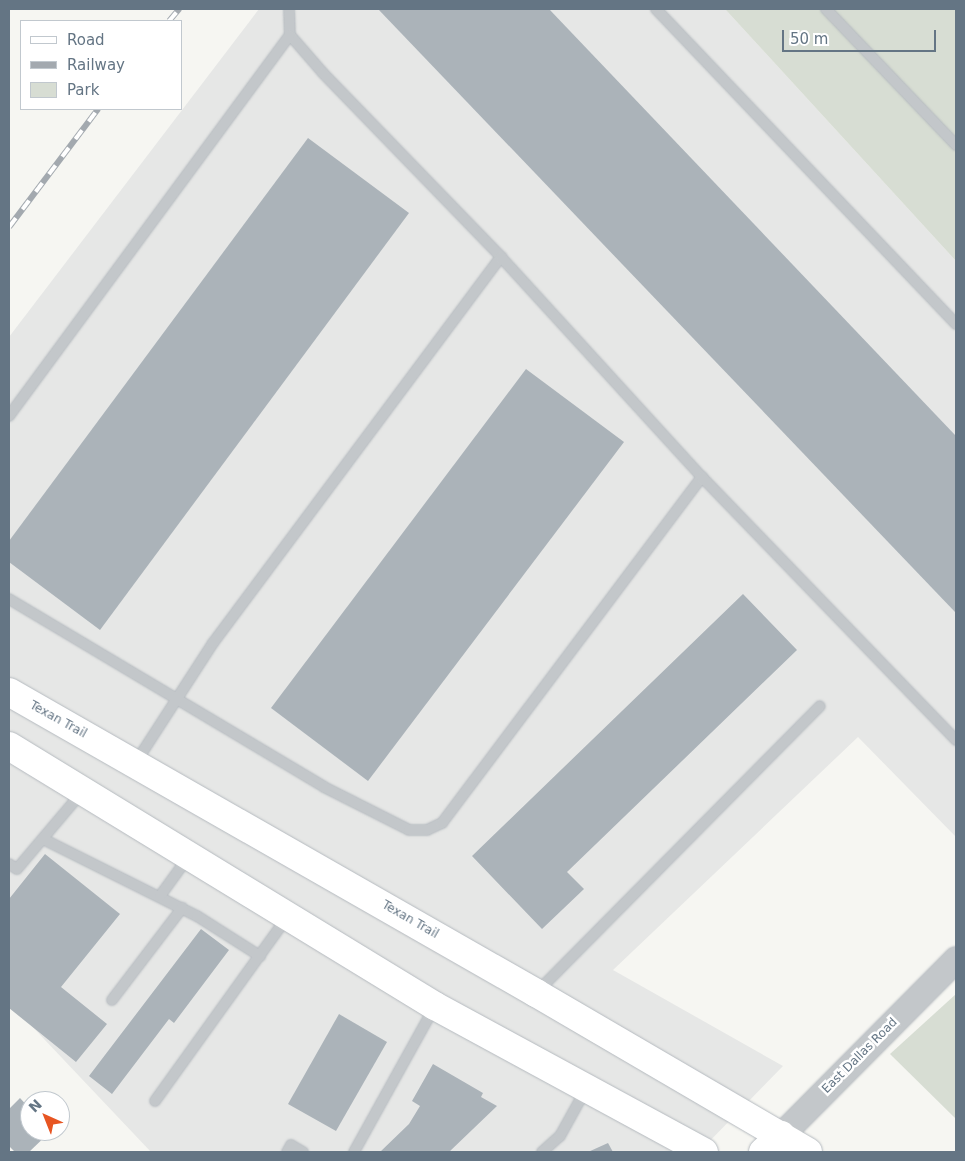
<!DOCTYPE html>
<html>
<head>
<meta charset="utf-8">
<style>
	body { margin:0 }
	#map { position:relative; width:965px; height:1161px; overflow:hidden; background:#f6f6f2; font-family:"DejaVu Sans",sans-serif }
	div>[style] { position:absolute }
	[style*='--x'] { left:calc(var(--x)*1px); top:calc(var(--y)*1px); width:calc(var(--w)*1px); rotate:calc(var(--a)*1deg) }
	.built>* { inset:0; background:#e6e7e6 }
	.green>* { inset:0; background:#d7ddd3 }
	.building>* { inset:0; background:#abb3b9 }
	.roads { filter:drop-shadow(0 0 1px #b5babf) drop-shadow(0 0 1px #b5babf) }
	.service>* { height:10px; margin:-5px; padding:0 5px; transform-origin:5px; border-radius:5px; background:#c3c7ca }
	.tertiary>* { height:25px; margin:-12.5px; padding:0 12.5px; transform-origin:12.5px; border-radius:12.5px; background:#c3c7ca }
	.secondary>* { height:28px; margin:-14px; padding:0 14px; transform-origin:14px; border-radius:14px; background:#fff }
	.primary>* { height:28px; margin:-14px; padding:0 14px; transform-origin:14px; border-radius:14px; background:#fff }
	.rail>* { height:5.5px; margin-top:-2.75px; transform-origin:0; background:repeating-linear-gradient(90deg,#fff 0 11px,#a3a9af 0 22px); box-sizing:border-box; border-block:1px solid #a3a9af }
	span { translate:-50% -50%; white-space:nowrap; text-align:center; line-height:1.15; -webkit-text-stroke:5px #fff; paint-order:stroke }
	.street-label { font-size:12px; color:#647584 }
	.frame { position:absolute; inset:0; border:10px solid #647584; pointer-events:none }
	.legend { position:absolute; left:20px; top:20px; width:162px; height:90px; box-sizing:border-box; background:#fff; border:1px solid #c1c8ce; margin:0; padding:6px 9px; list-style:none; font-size:15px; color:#647584 }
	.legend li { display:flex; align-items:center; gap:10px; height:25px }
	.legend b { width:25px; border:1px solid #c1c8ce }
	.north { position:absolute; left:20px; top:1091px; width:50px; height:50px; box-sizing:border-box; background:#fff; border:1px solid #c1c8ce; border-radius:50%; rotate:316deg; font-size:14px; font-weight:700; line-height:20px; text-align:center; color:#647584 }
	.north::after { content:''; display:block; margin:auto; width:18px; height:22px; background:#e75522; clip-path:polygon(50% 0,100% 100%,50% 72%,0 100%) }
	.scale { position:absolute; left:782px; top:30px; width:154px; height:22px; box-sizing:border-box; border:2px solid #647584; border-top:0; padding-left:6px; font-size:15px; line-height:18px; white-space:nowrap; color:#647584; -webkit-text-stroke:4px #fff; paint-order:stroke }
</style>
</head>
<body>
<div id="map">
	<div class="built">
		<i style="clip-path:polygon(259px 9px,725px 9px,956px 261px,956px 837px,858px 737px,613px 970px,783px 1066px,699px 1152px,151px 1152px,9px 1002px,9px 337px)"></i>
	</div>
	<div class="green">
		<i style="clip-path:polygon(725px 9px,956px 9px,956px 261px)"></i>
		<i style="clip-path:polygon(956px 994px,956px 1119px,890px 1054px)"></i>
	</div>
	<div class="building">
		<i style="clip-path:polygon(378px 9px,549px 9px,956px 436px,956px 613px)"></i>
		<i style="clip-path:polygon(308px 138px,409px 213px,100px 630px,9px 562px,9px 541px)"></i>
		<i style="clip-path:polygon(526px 369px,624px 442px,368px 781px,271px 708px)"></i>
		<i style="clip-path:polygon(743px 594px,797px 650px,567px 872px,584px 889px,542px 929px,472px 856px)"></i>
		<i style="clip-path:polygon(45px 854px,120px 914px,61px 987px,107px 1024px,76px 1062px,9px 1008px,9px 899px)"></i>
		<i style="clip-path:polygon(201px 929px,229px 950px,174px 1023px,169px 1019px,112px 1094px,89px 1076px)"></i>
		<i style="clip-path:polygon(339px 1014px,387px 1042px,336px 1131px,288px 1104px)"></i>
		<i style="clip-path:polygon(433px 1064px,483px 1093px,481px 1097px,497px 1106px,449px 1152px,380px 1152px,409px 1124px,420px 1106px,412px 1101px)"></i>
		<i style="clip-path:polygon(20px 1098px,30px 1109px,30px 1131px,51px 1131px,29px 1152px,15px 1152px,9px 1146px,9px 1109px)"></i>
		<i style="clip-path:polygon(608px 1143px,613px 1152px,588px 1152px)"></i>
	</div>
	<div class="roads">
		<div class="service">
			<i style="--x:289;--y:9;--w:26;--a:88"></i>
			<i style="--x:290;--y:35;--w:50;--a:49"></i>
			<i style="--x:323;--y:73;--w:256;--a:45.9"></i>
			<i style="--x:656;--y:9;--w:435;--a:46.4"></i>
			<i style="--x:826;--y:9;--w:188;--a:46.3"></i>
			<i style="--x:9;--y:416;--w:473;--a:-53.6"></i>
			<i style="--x:9;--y:599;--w:367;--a:30.8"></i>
			<i style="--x:324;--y:787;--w:95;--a:26.8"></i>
			<i style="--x:409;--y:830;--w:18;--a:0"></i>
			<i style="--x:427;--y:830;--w:17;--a:-25"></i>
			<i style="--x:442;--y:823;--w:433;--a:-53.1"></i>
			<i style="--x:136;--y:762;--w:142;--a:-57.1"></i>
			<i style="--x:213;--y:643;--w:482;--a:-53.3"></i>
			<i style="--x:501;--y:257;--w:298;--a:47.6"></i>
			<i style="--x:702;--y:477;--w:366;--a:46"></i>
			<i style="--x:43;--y:839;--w:172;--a:26.6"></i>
			<i style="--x:197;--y:916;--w:75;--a:32.4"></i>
			<i style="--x:9;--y:864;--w:9;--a:32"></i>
			<i style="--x:17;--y:869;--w:101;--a:-49.8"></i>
			<i style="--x:160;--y:896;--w:49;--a:-54.1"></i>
			<i style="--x:537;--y:992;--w:402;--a:-45.3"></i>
			<i style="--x:112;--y:1000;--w:116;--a:-52.7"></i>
			<i style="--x:155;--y:1101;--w:226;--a:-54.3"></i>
			<i style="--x:287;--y:1152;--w:8;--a:-60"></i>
			<i style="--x:291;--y:1145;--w:14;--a:30"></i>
			<i style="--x:354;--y:1152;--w:167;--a:-61"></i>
			<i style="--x:542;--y:1152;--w:24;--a:-42"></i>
			<i style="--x:560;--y:1136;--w:54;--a:-61"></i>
		</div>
		<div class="tertiary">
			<i style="--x:781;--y:1135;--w:248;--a:-45.2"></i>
		</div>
		<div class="secondary">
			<i style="--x:763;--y:1152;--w:25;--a:-43"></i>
		</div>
		<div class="primary">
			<i style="--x:9;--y:692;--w:607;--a:29.73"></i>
			<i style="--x:536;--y:993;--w:315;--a:30.3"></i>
			<i style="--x:9;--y:746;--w:499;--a:31.4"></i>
			<i style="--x:435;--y:1006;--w:306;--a:28.5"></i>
		</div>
	</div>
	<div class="rail">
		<i style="--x:169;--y:21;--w:16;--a:-50"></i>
		<i style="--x:9;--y:227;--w:148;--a:-53"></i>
	</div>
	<div class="street-label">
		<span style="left:58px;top:720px;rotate:29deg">Texan Trail</span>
		<span style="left:410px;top:920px;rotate:30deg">Texan Trail</span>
		<span style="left:860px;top:1056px;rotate:-45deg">East Dallas Road</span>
	</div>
	<div class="frame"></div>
	<ul class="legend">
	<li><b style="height:6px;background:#fff"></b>Road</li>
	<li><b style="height:6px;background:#a3a9af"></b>Railway</li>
	<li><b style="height:14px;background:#d7ddd3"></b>Park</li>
	</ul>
	<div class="north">N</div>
	<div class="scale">50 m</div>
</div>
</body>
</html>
